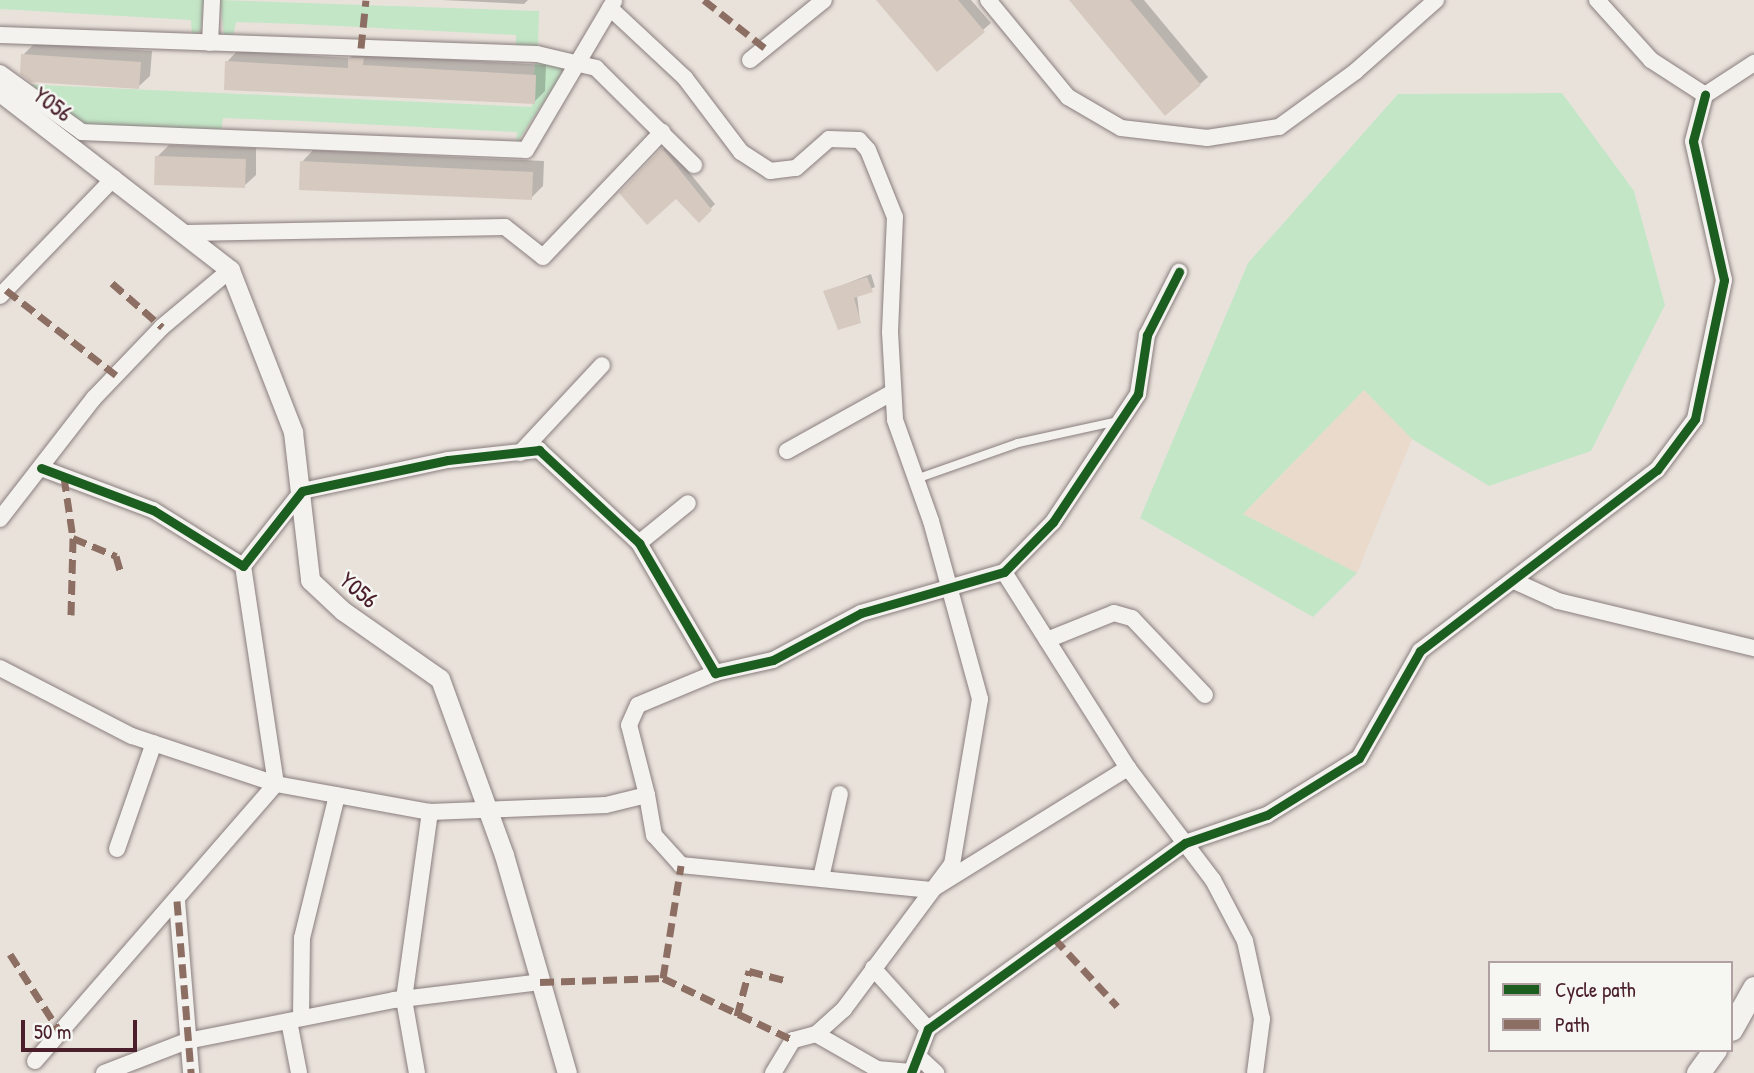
<!DOCTYPE html>
<html>
<head>
<meta charset="utf-8">
<style>
	body { margin:0 }
	#map { position:relative; width:1754px; height:1073px; overflow:hidden; background:#e9e2db; font-family:"Patrick Hand",sans-serif }
	div>[style] { position:absolute }
	[style*='--x'] { left:calc(var(--x)*1px); top:calc(var(--y)*1px); width:calc(var(--w)*1px); rotate:calc(var(--a)*1deg) }
	.built>* { inset:0; background:#eadacc }
	.green>* { inset:0; background:#c3e6c7 }
	.shadow>* { inset:0; background:#0003 }
	.building>* { inset:0; background:#d6cac0 }
	.roads { filter:drop-shadow(0 0 2px #8a7e7e) drop-shadow(0 0 2px #8a7e7e) }
	.service>* { height:8px; margin:-4px; padding:0 4px; transform-origin:4px; border-radius:4px; background:#f3f2ef }
	.minor>* { height:16px; margin:-8px; padding:0 8px; transform-origin:8px; border-radius:8px; background:#f3f2ef }
	.tertiary>* { height:19px; margin:-9.5px; padding:0 9.5px; transform-origin:9.5px; border-radius:9.5px; background:#f3f2ef }
	.secondary>* { height:23px; margin:-11.5px; padding:0 11.5px; transform-origin:11.5px; border-radius:11.5px; background:#f3f2ef }
	.quiet>* { height:7px; margin-top:-3.5px; transform-origin:0; background:repeating-linear-gradient(90deg,#8d6e63 0 14px,transparent 0 21px) }
	.cycleway>* { height:9px; margin:-4.5px; padding:0 4.5px; transform-origin:4.5px; border-radius:4.5px; background:#1b5e20 }
	span { translate:-50% -50%; white-space:nowrap; text-align:center; line-height:1.15; -webkit-text-stroke:5px #f6f6f2; paint-order:stroke }
	.street-label { font-size:24px; color:#4a1f2b }
	.legend { position:absolute; left:1488px; top:961px; width:245px; height:91px; box-sizing:border-box; background:#f6f6f2; border:2px solid #b1a0a2; margin:0; padding:9px 12px; list-style:none; font-size:21px; color:#4a1f2b }
	.legend li { display:flex; align-items:center; gap:14px; height:35px }
	.legend b { width:35px; border:2px solid #b1a0a2 }
	.scale { position:absolute; left:21px; top:1020px; width:116px; height:32px; box-sizing:border-box; border:4px solid #4a1f2b; border-top:0; padding-left:9px; font-size:21px; line-height:24px; white-space:nowrap; color:#4a1f2b; -webkit-text-stroke:5px #f6f6f2; paint-order:stroke }
</style>
</head>
<body>
<div id="map">
	<div class="built">
		<i style="clip-path:polygon(1364px 390px,1412px 439px,1357px 573px,1243px 514px)"></i>
	</div>
	<div class="green">
		<i style="clip-path:polygon(0 0,204px 0,201px 31px,192px 35px,191px 20px,0 9px)"></i>
		<i style="clip-path:polygon(220px 0,539px 11px,538px 48px,516px 47px,516px 35px,299px 24px,236px 22px,233px 36px,224px 35px)"></i>
		<i style="clip-path:polygon(535px 62px,561px 66px,563px 73px,516px 144px,517px 132px,303px 121px,223px 118px,221px 132px,83px 127px,18px 84px,532px 107px)"></i>
		<i style="clip-path:polygon(1562px 93px,1634px 191px,1665px 305px,1591px 451px,1489px 486px,1412px 439px,1364px 390px,1243px 514px,1357px 573px,1313px 617px,1140px 518px,1248px 263px,1398px 94px)"></i>
	</div>
	<div class="shadow">
		<i style="clip-path:polygon(442px 0,528px 0,524px 4px)"></i>
		<i style="clip-path:polygon(883px 0,971px 0,991px 23px,983px 30px)"></i>
		<i style="clip-path:polygon(1071px 0,1144px 0,1208px 77px,1200px 84px)"></i>
		<i style="clip-path:polygon(35px 43px,152px 51px,150px 76px,138px 87px,23px 55px)"></i>
		<i style="clip-path:polygon(360px 48px,373px 55px,546px 65px,545px 91px,534px 102px,227px 62px,237px 51px,350px 58px)"></i>
		<i style="clip-path:polygon(169px 145px,256px 148px,256px 175px,244px 186px,157px 157px)"></i>
		<i style="clip-path:polygon(667px 145px,715px 204px,699px 220px,676px 197px,621px 193px)"></i>
		<i style="clip-path:polygon(313px 150px,544px 161px,543px 186px,531px 198px,302px 162px)"></i>
		<i style="clip-path:polygon(871px 274px,875px 287px,857px 295px,860px 322px,825px 292px)"></i>
	</div>
	<div class="building">
		<i style="clip-path:polygon(876px 0,958px 0,985px 32px,937px 72px)"></i>
		<i style="clip-path:polygon(1069px 0,1130px 0,1201px 85px,1165px 116px)"></i>
		<i style="clip-path:polygon(21px 54px,141px 62px,139px 89px,31px 82px,20px 74px)"></i>
		<i style="clip-path:polygon(348px 58px,364px 58px,363px 65px,536px 75px,535px 104px,224px 90px,225px 61px,348px 68px)"></i>
		<i style="clip-path:polygon(662px 148px,712px 210px,699px 223px,676px 199px,647px 225px,619px 193px)"></i>
		<i style="clip-path:polygon(155px 156px,246px 159px,245px 188px,154px 185px)"></i>
		<i style="clip-path:polygon(300px 161px,533px 172px,532px 200px,299px 190px)"></i>
		<i style="clip-path:polygon(867px 277px,873px 292px,854px 298px,861px 323px,838px 330px,823px 291px)"></i>
	</div>
	<div class="roads">
		<div class="service">
			<i style="--x:916;--y:479;--w:108;--a:-19.4"></i>
			<i style="--x:1018;--y:443;--w:102;--a:-12.4"></i>
		</div>
		<div class="minor">
			<i style="--x:988;--y:0;--w:126;--a:50.5"></i>
			<i style="--x:1068;--y:97;--w:61;--a:30.3"></i>
			<i style="--x:1121;--y:128;--w:87;--a:6.6"></i>
			<i style="--x:1207;--y:138;--w:73;--a:-8.7"></i>
			<i style="--x:1279;--y:127;--w:95;--a:-36"></i>
			<i style="--x:1356;--y:71;--w:107;--a:-41.6"></i>
			<i style="--x:1597;--y:0;--w:81;--a:48"></i>
			<i style="--x:1651;--y:60;--w:64;--a:32.9"></i>
			<i style="--x:1705;--y:95;--w:59;--a:-33.1"></i>
			<i style="--x:610;--y:8;--w:103;--a:43"></i>
			<i style="--x:685;--y:78;--w:93;--a:52.9"></i>
			<i style="--x:741;--y:152;--w:35;--a:33"></i>
			<i style="--x:770;--y:171;--w:26;--a:-7"></i>
			<i style="--x:796;--y:168;--w:44;--a:-41.3"></i>
			<i style="--x:829;--y:139;--w:30;--a:2"></i>
			<i style="--x:859;--y:140;--w:13;--a:48"></i>
			<i style="--x:868;--y:150;--w:72;--a:68.1"></i>
			<i style="--x:895;--y:217;--w:115;--a:92.5"></i>
			<i style="--x:890;--y:332;--w:88;--a:86.7"></i>
			<i style="--x:895;--y:420;--w:107;--a:70.4"></i>
			<i style="--x:931;--y:521;--w:185;--a:74.6"></i>
			<i style="--x:980;--y:699;--w:167;--a:99.6"></i>
			<i style="--x:952;--y:864;--w:181;--a:126.7"></i>
			<i style="--x:844;--y:1009;--w:38;--a:138"></i>
			<i style="--x:816;--y:1034;--w:24;--a:165"></i>
			<i style="--x:793;--y:1040;--w:39;--a:121"></i>
			<i style="--x:0;--y:35;--w:537;--a:2.03"></i>
			<i style="--x:537;--y:54;--w:61;--a:13.3"></i>
			<i style="--x:596;--y:68;--w:138;--a:44.7"></i>
			<i style="--x:210;--y:43;--w:43;--a:-87.3"></i>
			<i style="--x:750;--y:60;--w:95;--a:-39"></i>
			<i style="--x:0;--y:73;--w:101;--a:35.7"></i>
			<i style="--x:82;--y:132;--w:444;--a:2.3"></i>
			<i style="--x:526;--y:150;--w:173;--a:-59.4"></i>
			<i style="--x:187;--y:233;--w:318;--a:-1.1"></i>
			<i style="--x:505;--y:227;--w:48;--a:38.3"></i>
			<i style="--x:543;--y:257;--w:173;--a:-46.4"></i>
			<i style="--x:0;--y:296;--w:164;--a:-46"></i>
			<i style="--x:787;--y:451;--w:121;--a:-29.1"></i>
			<i style="--x:520;--y:453;--w:120;--a:-47"></i>
			<i style="--x:41;--y:468;--w:120;--a:20.6"></i>
			<i style="--x:153;--y:510;--w:106;--a:31.9"></i>
			<i style="--x:243;--y:566;--w:95;--a:-51.8"></i>
			<i style="--x:302;--y:491;--w:149;--a:-12"></i>
			<i style="--x:448;--y:460;--w:92;--a:-6.3"></i>
			<i style="--x:539;--y:450;--w:137;--a:42.9"></i>
			<i style="--x:639;--y:543;--w:151;--a:59.7"></i>
			<i style="--x:715;--y:673;--w:59;--a:-12.6"></i>
			<i style="--x:773;--y:660;--w:100;--a:-28.1"></i>
			<i style="--x:861;--y:613;--w:149;--a:-16"></i>
			<i style="--x:1004;--y:572;--w:70;--a:-45.6"></i>
			<i style="--x:1053;--y:522;--w:154;--a:-56.4"></i>
			<i style="--x:1138;--y:394;--w:60;--a:-81.3"></i>
			<i style="--x:1147;--y:335;--w:71;--a:-63.1"></i>
			<i style="--x:0;--y:519;--w:153;--a:-52.2"></i>
			<i style="--x:94;--y:398;--w:98;--a:-46.2"></i>
			<i style="--x:162;--y:327;--w:89;--a:-40"></i>
			<i style="--x:639;--y:543;--w:63;--a:-39.2"></i>
			<i style="--x:1004;--y:572;--w:232;--a:57.7"></i>
			<i style="--x:1128;--y:768;--w:141;--a:52.8"></i>
			<i style="--x:1213;--y:880;--w:69;--a:62.3"></i>
			<i style="--x:1245;--y:941;--w:80;--a:77.7"></i>
			<i style="--x:1262;--y:1019;--w:54;--a:97.4"></i>
			<i style="--x:1514;--y:581;--w:48;--a:24.4"></i>
			<i style="--x:1558;--y:601;--w:202;--a:13.5"></i>
			<i style="--x:1047;--y:640;--w:72;--a:-21.9"></i>
			<i style="--x:1114;--y:613;--w:19;--a:16"></i>
			<i style="--x:1132;--y:618;--w:106;--a:46.5"></i>
			<i style="--x:0;--y:668;--w:148;--a:27.3"></i>
			<i style="--x:132;--y:736;--w:152;--a:18.4"></i>
			<i style="--x:276;--y:784;--w:220;--a:-98.6"></i>
			<i style="--x:647;--y:795;--w:41;--a:80.1"></i>
			<i style="--x:654;--y:835;--w:40;--a:48"></i>
			<i style="--x:681;--y:865;--w:251;--a:5.7"></i>
			<i style="--x:931;--y:890;--w:232;--a:-31.8"></i>
			<i style="--x:117;--y:849;--w:112;--a:-70.8"></i>
			<i style="--x:821;--y:878;--w:86;--a:-77.3"></i>
			<i style="--x:177;--y:901;--w:173;--a:85.3"></i>
			<i style="--x:873;--y:968;--w:82;--a:48"></i>
			<i style="--x:301;--y:1018;--w:80;--a:-89.3"></i>
			<i style="--x:302;--y:938;--w:147;--a:-76.2"></i>
			<i style="--x:289;--y:1021;--w:53;--a:79.1"></i>
			<i style="--x:816;--y:1034;--w:70;--a:29.8"></i>
			<i style="--x:877;--y:1069;--w:34;--a:5"></i>
			<i style="--x:918;--y:1056;--w:25;--a:43"></i>
			<i style="--x:35;--y:1061;--w:367;--a:-49"></i>
			<i style="--x:276;--y:784;--w:157;--a:10.3"></i>
			<i style="--x:430;--y:812;--w:176;--a:-2.3"></i>
			<i style="--x:606;--y:805;--w:42;--a:-13.7"></i>
			<i style="--x:647;--y:795;--w:72;--a:-104.4"></i>
			<i style="--x:629;--y:725;--w:22;--a:-66"></i>
			<i style="--x:638;--y:705;--w:83;--a:-22.6"></i>
			<i style="--x:104;--y:1073;--w:89;--a:-21.1"></i>
			<i style="--x:187;--y:1041;--w:211;--a:-11.2"></i>
			<i style="--x:394;--y:1000;--w:147;--a:-7"></i>
			<i style="--x:417;--y:1073;--w:75;--a:-100"></i>
			<i style="--x:404;--y:999;--w:189;--a:-82.1"></i>
			<i style="--x:911;--y:1073;--w:47;--a:-68.9"></i>
			<i style="--x:928;--y:1029;--w:317;--a:-35.9"></i>
			<i style="--x:1185;--y:843;--w:87;--a:-18.9"></i>
			<i style="--x:1267;--y:815;--w:108;--a:-31.8"></i>
			<i style="--x:1359;--y:758;--w:123;--a:-60.3"></i>
			<i style="--x:1420;--y:651;--w:298;--a:-37.4"></i>
			<i style="--x:1657;--y:470;--w:64;--a:-53.3"></i>
			<i style="--x:1695;--y:419;--w:142;--a:-78.2"></i>
			<i style="--x:1724;--y:280;--w:142;--a:-102.6"></i>
			<i style="--x:1693;--y:141;--w:48;--a:-75.4"></i>
		</div>
		<div class="tertiary">
			<i style="--x:0;--y:92;--w:291;--a:37.7"></i>
			<i style="--x:230;--y:270;--w:174;--a:68.7"></i>
			<i style="--x:293;--y:432;--w:149;--a:83.4"></i>
			<i style="--x:310;--y:580;--w:45;--a:43.2"></i>
			<i style="--x:343;--y:611;--w:118;--a:35"></i>
			<i style="--x:440;--y:679;--w:187;--a:70"></i>
			<i style="--x:504;--y:855;--w:227;--a:73.9"></i>
		</div>
		<div class="secondary">
			<i style="--x:1731;--y:1029;--w:47;--a:-60.7"></i>
			<i style="--x:1698;--y:1073;--w:29;--a:-54"></i>
		</div>
	</div>
	<div class="quiet">
		<i style="--x:704;--y:0;--w:78;--a:38.2"></i>
		<i style="--x:361;--y:48;--w:48;--a:-84.1"></i>
		<i style="--x:112;--y:283;--w:67;--a:41.3"></i>
		<i style="--x:6;--y:290;--w:139;--a:37.7"></i>
		<i style="--x:64;--y:477;--w:62;--a:81.6"></i>
		<i style="--x:73;--y:538;--w:47;--a:22.7"></i>
		<i style="--x:116;--y:556;--w:18;--a:74"></i>
		<i style="--x:71;--y:615;--w:77;--a:-88.5"></i>
		<i style="--x:177;--y:901;--w:173;--a:85.3"></i>
		<i style="--x:1054;--y:938;--w:93;--a:47.2"></i>
		<i style="--x:10;--y:954;--w:93;--a:57.3"></i>
		<i style="--x:663;--y:978;--w:114;--a:-80.9"></i>
		<i style="--x:540;--y:982;--w:123;--a:-1.9"></i>
		<i style="--x:663;--y:978;--w:144;--a:25.5"></i>
		<i style="--x:737;--y:1016;--w:47;--a:-75.1"></i>
		<i style="--x:749;--y:971;--w:40;--a:14.4"></i>
	</div>
	<div class="cycleway">
		<i style="--x:41;--y:468;--w:120;--a:20.6"></i>
		<i style="--x:153;--y:510;--w:106;--a:31.9"></i>
		<i style="--x:243;--y:566;--w:95;--a:-51.8"></i>
		<i style="--x:302;--y:491;--w:149;--a:-12"></i>
		<i style="--x:448;--y:460;--w:92;--a:-6.3"></i>
		<i style="--x:539;--y:450;--w:137;--a:42.9"></i>
		<i style="--x:639;--y:543;--w:151;--a:59.7"></i>
		<i style="--x:715;--y:673;--w:59;--a:-12.6"></i>
		<i style="--x:773;--y:660;--w:100;--a:-28.1"></i>
		<i style="--x:861;--y:613;--w:149;--a:-16"></i>
		<i style="--x:1004;--y:572;--w:70;--a:-45.6"></i>
		<i style="--x:1053;--y:522;--w:154;--a:-56.4"></i>
		<i style="--x:1138;--y:394;--w:60;--a:-81.3"></i>
		<i style="--x:1147;--y:335;--w:71;--a:-63.1"></i>
		<i style="--x:911;--y:1073;--w:47;--a:-68.9"></i>
		<i style="--x:928;--y:1029;--w:317;--a:-35.9"></i>
		<i style="--x:1185;--y:843;--w:87;--a:-18.9"></i>
		<i style="--x:1267;--y:815;--w:108;--a:-31.8"></i>
		<i style="--x:1359;--y:758;--w:123;--a:-60.3"></i>
		<i style="--x:1420;--y:651;--w:298;--a:-37.4"></i>
		<i style="--x:1657;--y:470;--w:64;--a:-53.3"></i>
		<i style="--x:1695;--y:419;--w:142;--a:-78.2"></i>
		<i style="--x:1724;--y:280;--w:142;--a:-102.6"></i>
		<i style="--x:1693;--y:141;--w:48;--a:-75.4"></i>
	</div>
	<div class="street-label">
		<span style="left:53px;top:104px;rotate:36deg">Y056</span>
		<span style="left:359px;top:590px;rotate:40deg">Y056</span>
	</div>
	<ul class="legend">
	<li><b style="height:9px;background:#1b5e20"></b>Cycle path</li>
	<li><b style="height:9px;background:#8d6e63"></b>Path</li>
	</ul>
	<div class="scale">50 m</div>
</div>
</body>
</html>
